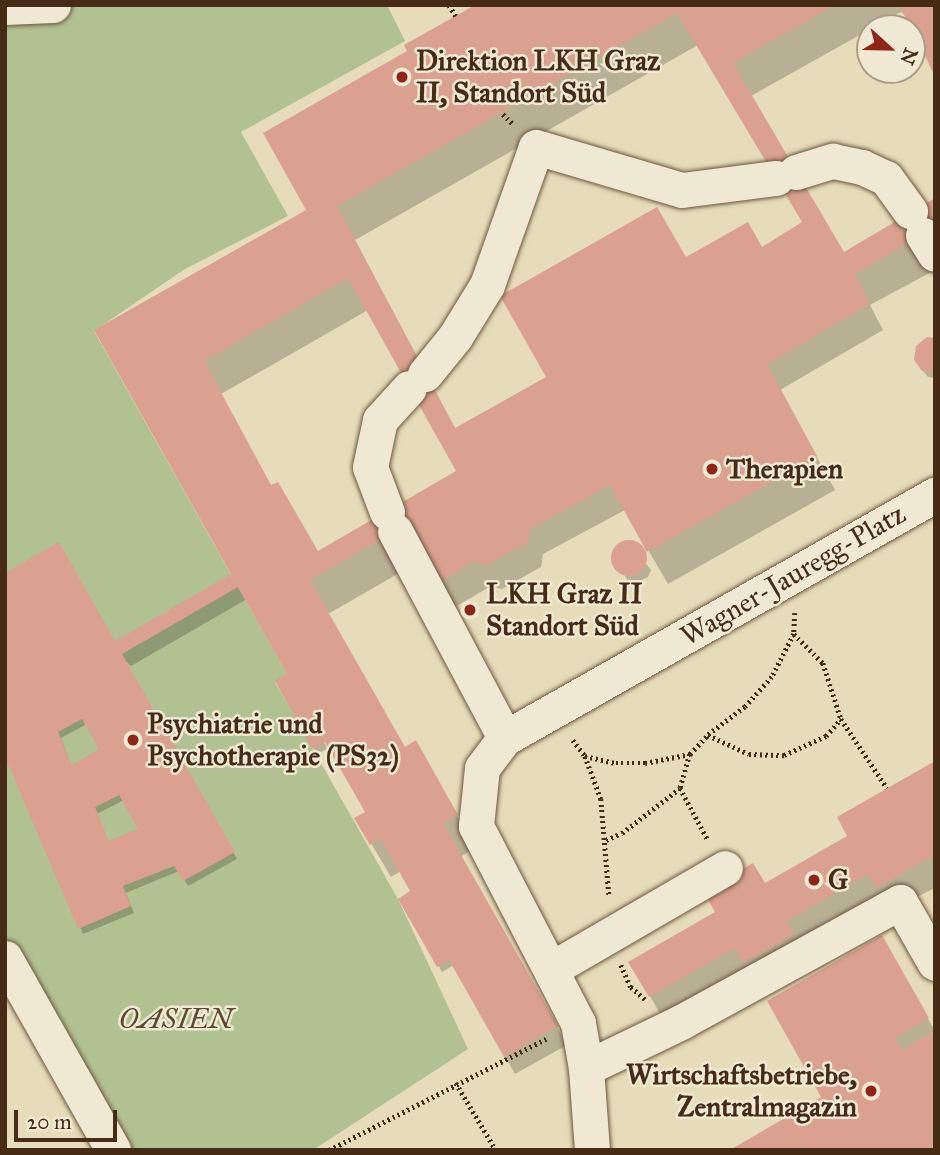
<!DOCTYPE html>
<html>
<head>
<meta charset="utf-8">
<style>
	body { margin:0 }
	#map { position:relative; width:940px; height:1155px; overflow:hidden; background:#e6dcb9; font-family:"IM FELL Great Primer",serif }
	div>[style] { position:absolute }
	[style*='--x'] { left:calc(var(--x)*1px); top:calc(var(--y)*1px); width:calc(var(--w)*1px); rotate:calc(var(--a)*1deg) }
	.green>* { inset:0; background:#b1c192 }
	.shadow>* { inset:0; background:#0003 }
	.building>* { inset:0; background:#dba190 }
	.round { border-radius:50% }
	.path>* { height:4.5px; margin-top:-2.25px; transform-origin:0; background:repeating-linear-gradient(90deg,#462b17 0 2px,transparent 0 5.5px) }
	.roads { filter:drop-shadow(0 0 2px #6e5740) drop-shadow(0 0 2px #6e5740) }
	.minor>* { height:35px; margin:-17.5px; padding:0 17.5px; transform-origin:17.5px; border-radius:17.5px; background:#efe8d2 }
	.dots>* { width:19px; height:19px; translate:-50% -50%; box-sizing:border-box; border:4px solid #efe8d2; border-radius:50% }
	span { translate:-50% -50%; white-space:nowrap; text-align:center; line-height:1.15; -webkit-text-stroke:5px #efe8d2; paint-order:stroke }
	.poi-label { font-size:28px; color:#462b17; font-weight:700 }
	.left { translate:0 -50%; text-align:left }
	.right { translate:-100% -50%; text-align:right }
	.street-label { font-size:28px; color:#462b17 }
	.park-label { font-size:28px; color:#5b4930; font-style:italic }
	.frame { position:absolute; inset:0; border:7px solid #462b17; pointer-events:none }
	.north { position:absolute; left:856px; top:14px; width:70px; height:70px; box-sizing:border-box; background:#efe8d2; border:2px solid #ab9c87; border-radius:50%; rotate:112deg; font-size:19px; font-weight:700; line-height:28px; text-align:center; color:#462b17 }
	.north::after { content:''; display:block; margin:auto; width:24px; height:32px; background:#8f2418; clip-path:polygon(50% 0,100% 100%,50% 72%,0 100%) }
	.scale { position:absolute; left:14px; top:1110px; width:103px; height:32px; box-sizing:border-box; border:4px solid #462b17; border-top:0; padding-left:9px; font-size:21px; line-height:24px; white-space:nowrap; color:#462b17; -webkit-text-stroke:5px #efe8d2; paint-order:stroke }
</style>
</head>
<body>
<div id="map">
	<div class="green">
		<i style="clip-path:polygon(24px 5px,387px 5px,405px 41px,241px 132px,288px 216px,185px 269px,94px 331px,287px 674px,275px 682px,398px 899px,468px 1049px,313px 1150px,133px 1150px,110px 1111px,5px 984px,5px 26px,29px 8px)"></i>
	</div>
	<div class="shadow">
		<i style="clip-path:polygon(evenodd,478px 5px,935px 5px,899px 13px,751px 96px,844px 255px,935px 202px,935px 270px,870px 305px,883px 330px,780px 390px,835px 490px,668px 584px,625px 510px,543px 554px,541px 567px,502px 589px,491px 586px,455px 607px,427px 557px,328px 614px,404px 749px,415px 743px,475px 848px,460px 857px,567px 1045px,515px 1074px,454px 965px,442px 972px,400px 899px,413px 892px,401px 871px,391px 877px,357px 819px,367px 812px,317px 723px,327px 749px,317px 754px,277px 682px,290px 675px,247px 599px,131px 666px,123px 659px,237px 859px,188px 886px,179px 871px,126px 893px,134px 913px,83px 934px,5px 753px,114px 643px,230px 576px,242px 590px,96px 331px,309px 210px,409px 52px,478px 5px,698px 45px,804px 223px,761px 249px,685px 259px,549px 378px,456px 430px,355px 240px,698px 45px,478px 5px,368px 310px,458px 471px,317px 553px,271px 487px,221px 394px,368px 310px,478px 5px,87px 724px,102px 750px,72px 767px,61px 738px,87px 724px,478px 5px,124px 800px,140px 830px,109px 843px,97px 814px,124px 800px)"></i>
		<i style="clip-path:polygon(935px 340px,935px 378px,928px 377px,920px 367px)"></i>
		<i style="clip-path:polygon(628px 540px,651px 570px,648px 577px,635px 583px,628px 581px,613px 555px,616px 546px)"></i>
		<i style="clip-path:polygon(935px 763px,935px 888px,665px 1022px,630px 962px,850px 837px)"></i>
		<i style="clip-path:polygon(881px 938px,935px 1031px,824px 1098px)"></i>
	</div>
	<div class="building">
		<i style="clip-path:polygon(evenodd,475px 5px,835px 5px,733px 63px,844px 252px,935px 198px,935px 228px,855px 274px,870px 304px,767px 364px,817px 456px,647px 552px,610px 485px,530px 529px,528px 542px,486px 565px,475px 561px,439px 583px,395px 531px,310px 580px,405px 747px,416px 740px,458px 815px,443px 823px,558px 1026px,504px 1057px,449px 960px,437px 967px,398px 899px,410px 891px,381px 839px,370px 845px,354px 818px,365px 812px,325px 742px,312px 749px,275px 681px,287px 674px,238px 587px,122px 654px,235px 852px,183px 881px,174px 866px,123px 886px,131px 906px,78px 929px,5px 757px,5px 573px,59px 542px,115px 641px,231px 574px,94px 330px,306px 210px,263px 133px,407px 51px,404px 45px,475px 5px,677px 13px,802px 222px,762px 247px,748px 222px,686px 257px,657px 207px,500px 296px,546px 377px,455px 428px,337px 206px,677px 13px,475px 5px,348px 278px,456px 471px,318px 551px,278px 482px,271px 485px,204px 361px,348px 278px,475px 5px,82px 719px,99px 749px,72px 765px,58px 732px,82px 719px,475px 5px,119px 795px,138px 829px,109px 841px,95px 807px,119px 795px)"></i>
		<i style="clip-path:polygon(898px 5px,935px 5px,935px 77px,912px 28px)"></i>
		<i style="clip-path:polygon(927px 337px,935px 338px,935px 373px,922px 371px,914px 360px,916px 346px)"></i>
		<i class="round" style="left:611px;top:540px;width:36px;height:36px"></i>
		<i style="clip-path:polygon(935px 761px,935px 855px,876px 888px,868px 874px,787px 921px,794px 934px,743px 963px,735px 948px,649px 997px,628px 962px,715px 912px,703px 891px,753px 863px,765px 883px,847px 836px,837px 817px)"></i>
		<i style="clip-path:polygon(882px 935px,929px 1018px,895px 1038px,902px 1050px,935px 1031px,935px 1150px,730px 1150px,821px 1097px,767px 1001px)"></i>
	</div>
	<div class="path">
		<i style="--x:449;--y:5;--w:13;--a:58"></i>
		<i style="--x:503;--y:114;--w:14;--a:45"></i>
		<i style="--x:795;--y:613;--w:21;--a:93"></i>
		<i style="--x:794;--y:634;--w:41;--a:45"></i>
		<i style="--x:823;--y:663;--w:59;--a:72.2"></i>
		<i style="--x:841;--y:719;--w:83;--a:56.3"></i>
		<i style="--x:794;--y:634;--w:48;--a:117.1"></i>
		<i style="--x:772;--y:677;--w:40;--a:132"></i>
		<i style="--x:745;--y:707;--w:46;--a:142.9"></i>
		<i style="--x:708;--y:735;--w:45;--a:24.9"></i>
		<i style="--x:749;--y:754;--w:35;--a:2"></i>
		<i style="--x:784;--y:755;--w:46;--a:-24.3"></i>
		<i style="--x:826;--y:736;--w:23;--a:-49"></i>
		<i style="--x:573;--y:740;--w:20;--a:53"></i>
		<i style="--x:585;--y:756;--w:32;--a:13"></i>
		<i style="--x:616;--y:763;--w:29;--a:0"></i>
		<i style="--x:645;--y:763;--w:46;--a:-11.3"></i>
		<i style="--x:690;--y:754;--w:26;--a:-47"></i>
		<i style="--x:690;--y:754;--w:35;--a:106"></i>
		<i style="--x:680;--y:788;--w:59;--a:61.7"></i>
		<i style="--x:585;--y:756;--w:46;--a:69.6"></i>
		<i style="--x:601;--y:799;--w:96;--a:85.2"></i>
		<i style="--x:606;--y:840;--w:17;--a:-24"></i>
		<i style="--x:622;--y:833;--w:73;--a:-37.8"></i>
		<i style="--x:621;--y:965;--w:24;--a:66"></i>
		<i style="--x:631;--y:987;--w:20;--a:41"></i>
		<i style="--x:456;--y:1083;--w:78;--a:59.2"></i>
		<i style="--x:329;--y:1150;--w:244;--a:-27.1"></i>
	</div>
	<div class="roads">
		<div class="minor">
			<i style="--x:5;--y:7;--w:48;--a:-2.4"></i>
			<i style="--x:796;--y:172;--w:39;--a:-17"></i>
			<i style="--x:833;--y:161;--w:30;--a:12"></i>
			<i style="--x:862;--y:167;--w:26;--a:25"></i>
			<i style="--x:886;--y:178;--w:41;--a:54"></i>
			<i style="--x:923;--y:235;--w:22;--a:58"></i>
			<i style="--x:425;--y:374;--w:48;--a:-51"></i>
			<i style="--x:455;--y:337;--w:61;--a:-58.4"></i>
			<i style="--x:487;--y:285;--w:146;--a:-70.5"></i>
			<i style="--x:536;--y:147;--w:152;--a:16.4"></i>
			<i style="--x:682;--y:190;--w:95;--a:-7.3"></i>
			<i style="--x:387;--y:512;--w:48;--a:-110.7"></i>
			<i style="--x:370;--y:467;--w:48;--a:-78"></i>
			<i style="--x:380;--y:420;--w:43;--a:-47.8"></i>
			<i style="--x:395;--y:531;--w:234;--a:62"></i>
			<i style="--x:5;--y:958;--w:220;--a:60.6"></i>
			<i style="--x:551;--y:969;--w:201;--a:-30.1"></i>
			<i style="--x:586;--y:1068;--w:46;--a:-100.1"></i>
			<i style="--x:578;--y:1023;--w:222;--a:-117.4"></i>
			<i style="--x:476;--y:826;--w:58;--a:-84.1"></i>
			<i style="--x:482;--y:768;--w:38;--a:-53"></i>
			<i style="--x:505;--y:738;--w:494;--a:-29.5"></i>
			<i style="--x:592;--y:1150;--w:82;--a:-94.2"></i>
			<i style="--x:586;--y:1068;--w:106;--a:-25.8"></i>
			<i style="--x:681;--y:1022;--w:250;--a:-28.7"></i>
			<i style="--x:900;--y:902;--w:70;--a:60.2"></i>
		</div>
	</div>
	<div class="dots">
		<i style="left:402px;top:77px;background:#8f2418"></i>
		<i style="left:712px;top:469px;background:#8f2418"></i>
		<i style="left:470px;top:610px;background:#8f2418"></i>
		<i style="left:133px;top:740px;background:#8f2418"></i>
		<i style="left:814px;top:880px;background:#8f2418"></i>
		<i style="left:871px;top:1091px;background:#8f2418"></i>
	</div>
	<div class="poi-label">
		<span class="left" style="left:416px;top:77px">Direktion LKH Graz<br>II, Standort Süd</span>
		<span class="left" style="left:726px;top:469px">Therapien</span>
		<span class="left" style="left:486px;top:610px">LKH Graz II<br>Standort Süd</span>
		<span class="left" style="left:147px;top:740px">Psychiatrie und<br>Psychotherapie (PS32)</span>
		<span class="left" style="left:828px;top:880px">G</span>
		<span class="right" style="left:857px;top:1091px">Wirtschaftsbetriebe,<br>Zentralmagazin</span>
	</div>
	<div class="street-label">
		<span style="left:793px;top:575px;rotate:-30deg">Wagner-Jauregg-Platz</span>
	</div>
	<div class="park-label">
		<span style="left:176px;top:1019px">OASIEN</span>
	</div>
	<div class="frame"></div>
	<div class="north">N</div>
	<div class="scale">20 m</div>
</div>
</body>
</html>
